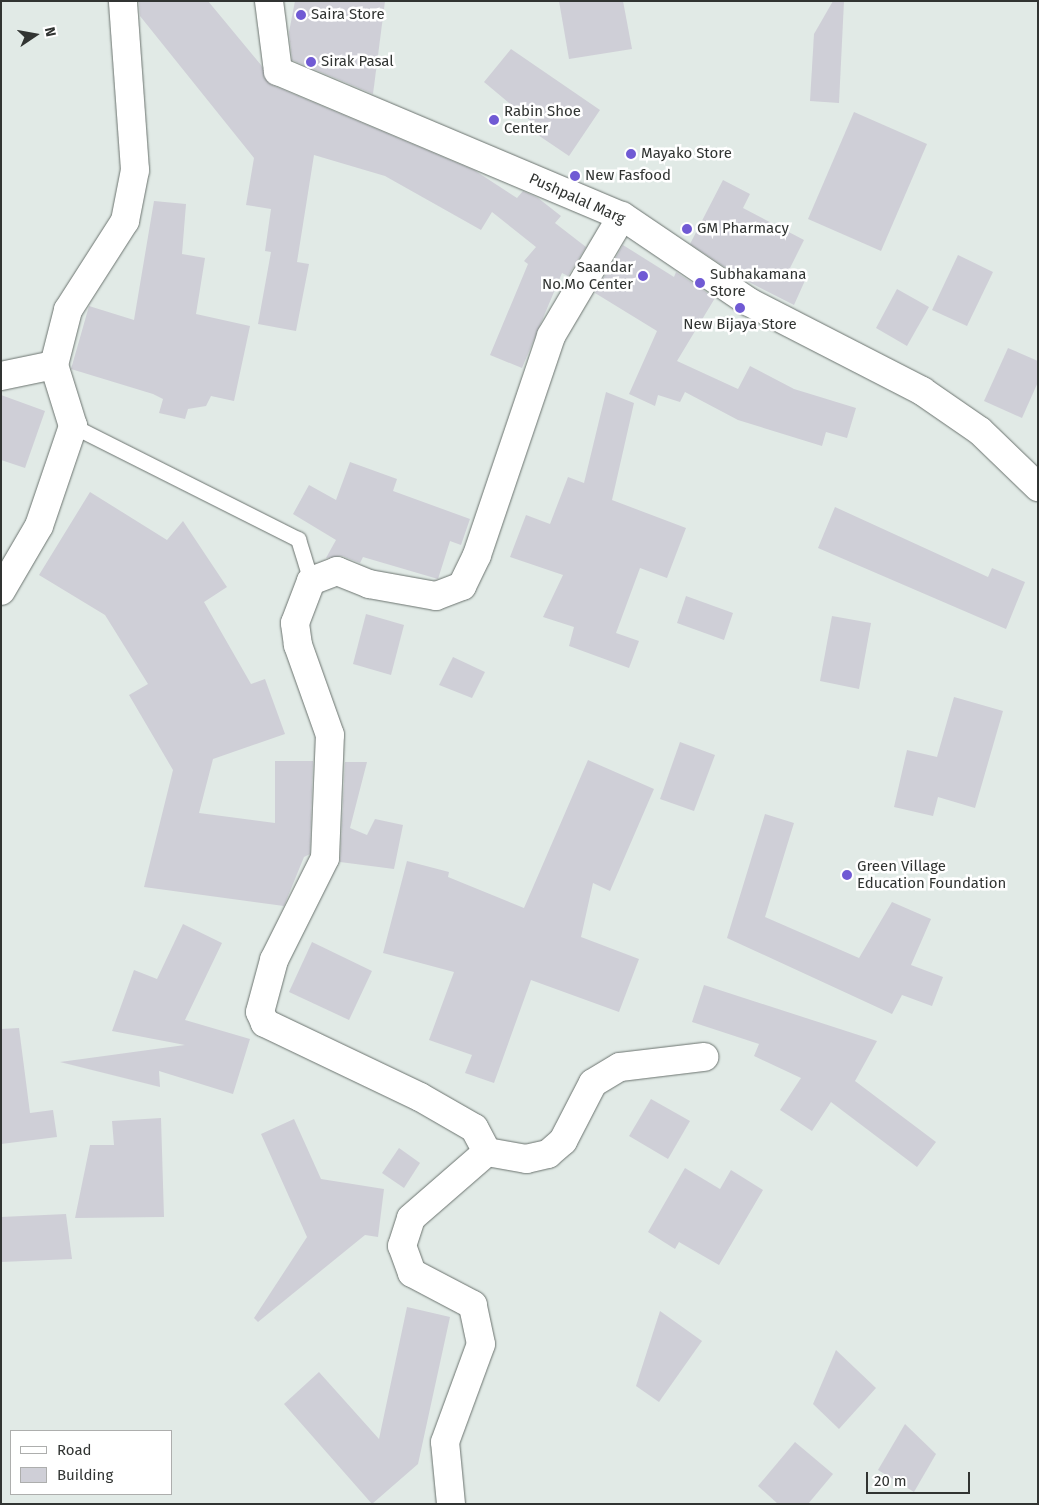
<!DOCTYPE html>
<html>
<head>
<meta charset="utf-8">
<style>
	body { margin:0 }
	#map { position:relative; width:1039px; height:1505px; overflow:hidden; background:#e1eae6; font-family:"Fira Sans",sans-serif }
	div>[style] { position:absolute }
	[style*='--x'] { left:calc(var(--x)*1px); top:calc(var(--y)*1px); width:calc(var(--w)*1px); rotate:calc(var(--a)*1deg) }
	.building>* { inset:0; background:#cfcfd7 }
	.roads { filter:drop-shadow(0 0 1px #6b736f) drop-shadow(0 0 1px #6b736f) }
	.lane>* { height:15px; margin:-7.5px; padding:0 7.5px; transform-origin:7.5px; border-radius:7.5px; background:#fff }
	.street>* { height:28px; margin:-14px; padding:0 14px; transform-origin:14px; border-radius:14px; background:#fff }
	.secondary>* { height:28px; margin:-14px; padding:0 14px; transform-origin:14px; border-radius:14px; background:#fff }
	.dots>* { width:14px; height:14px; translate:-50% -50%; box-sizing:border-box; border:2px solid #fff; border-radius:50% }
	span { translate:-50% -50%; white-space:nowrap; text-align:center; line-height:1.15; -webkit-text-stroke:5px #fff; paint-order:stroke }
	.poi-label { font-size:15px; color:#313432 }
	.left { translate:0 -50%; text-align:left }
	.right { translate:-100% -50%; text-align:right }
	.street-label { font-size:15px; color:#313432 }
	.frame { position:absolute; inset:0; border:2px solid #313432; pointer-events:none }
	.legend { position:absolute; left:10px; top:1430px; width:162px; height:65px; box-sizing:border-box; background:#fff; border:1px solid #adaead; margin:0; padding:6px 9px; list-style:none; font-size:15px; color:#313432 }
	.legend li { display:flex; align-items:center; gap:10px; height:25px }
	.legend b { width:25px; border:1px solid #adaead }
	.north { position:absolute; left:10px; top:10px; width:50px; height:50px; -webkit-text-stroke:4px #fff; paint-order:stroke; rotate:78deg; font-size:14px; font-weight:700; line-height:20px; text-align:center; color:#313432 }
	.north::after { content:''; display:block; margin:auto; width:18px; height:22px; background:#313432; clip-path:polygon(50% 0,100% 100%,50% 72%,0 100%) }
	.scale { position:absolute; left:866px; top:1472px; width:104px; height:22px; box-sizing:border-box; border:2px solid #313432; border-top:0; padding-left:6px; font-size:15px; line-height:18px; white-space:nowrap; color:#313432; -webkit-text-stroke:4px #fff; paint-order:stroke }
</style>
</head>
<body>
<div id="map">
	<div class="building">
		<i style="clip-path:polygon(139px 1px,208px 1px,261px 65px,272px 85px,474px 170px,517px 198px,523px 191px,538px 198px,561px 216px,555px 223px,586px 247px,568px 276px,562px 273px,522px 368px,490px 355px,528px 264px,524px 261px,536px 247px,492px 212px,481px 230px,385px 176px,314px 155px,297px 262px,309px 264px,296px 331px,258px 324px,271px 252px,265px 251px,271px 209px,246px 205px,254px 158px,140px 16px)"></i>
		<i style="clip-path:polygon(295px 1px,385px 1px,373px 94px,292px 60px,289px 32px)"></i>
		<i style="clip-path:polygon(559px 1px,623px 1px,632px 49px,569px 59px)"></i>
		<i style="clip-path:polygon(833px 1px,844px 1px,839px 103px,810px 101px,814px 34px)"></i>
		<i style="clip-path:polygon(511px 49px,600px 110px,569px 156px,532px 131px,532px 122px,484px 82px)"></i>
		<i style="clip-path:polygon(854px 112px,927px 144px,881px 251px,808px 219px)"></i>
		<i style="clip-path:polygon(723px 180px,750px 194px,743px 208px,804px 240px,790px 268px,807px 276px,794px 305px,743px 279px,690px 244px)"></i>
		<i style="clip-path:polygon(154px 201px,186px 204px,182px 254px,205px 258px,196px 314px,250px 326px,234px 401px,211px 396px,206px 406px,188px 409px,185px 419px,159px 413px,163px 399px,153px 394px,71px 369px,89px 306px,134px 320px)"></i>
		<i style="clip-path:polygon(623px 245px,674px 277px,676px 272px,715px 298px,677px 361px,738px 389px,750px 366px,794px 389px,856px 408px,847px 438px,826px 432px,822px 446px,738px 420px,685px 392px,680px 402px,658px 395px,655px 406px,629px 394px,657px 331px,595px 293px)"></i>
		<i style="clip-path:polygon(958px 255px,993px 272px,967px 326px,932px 310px)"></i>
		<i style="clip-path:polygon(897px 289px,929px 307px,907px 346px,876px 328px)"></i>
		<i style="clip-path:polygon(1008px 348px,1038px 361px,1038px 382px,1022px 418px,984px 401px)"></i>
		<i style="clip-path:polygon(606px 392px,634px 403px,612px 500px,686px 528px,667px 578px,640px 568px,616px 633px,639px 641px,629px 668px,569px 646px,574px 627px,543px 617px,563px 575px,510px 557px,526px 515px,550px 524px,568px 477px,584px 483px)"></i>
		<i style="clip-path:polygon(1px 395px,45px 411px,25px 468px,1px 460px)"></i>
		<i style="clip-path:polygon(350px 462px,397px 479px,393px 491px,470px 519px,461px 545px,450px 541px,438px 579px,363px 557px,360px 563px,342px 556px,326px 558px,336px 540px,293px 514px,309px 485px,336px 500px)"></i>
		<i style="clip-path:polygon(90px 492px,167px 540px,183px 521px,227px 587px,204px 602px,251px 684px,265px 679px,285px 734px,213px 759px,199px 813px,275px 823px,275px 761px,313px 761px,310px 854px,304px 857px,284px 906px,144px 887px,173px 770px,129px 695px,148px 684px,105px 615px,39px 575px)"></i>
		<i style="clip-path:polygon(835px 507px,988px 577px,992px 568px,1025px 582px,1006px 629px,818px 548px)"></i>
		<i style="clip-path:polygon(686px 596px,733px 613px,724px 640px,677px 623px)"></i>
		<i style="clip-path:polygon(366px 614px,404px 625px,391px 675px,353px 664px)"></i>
		<i style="clip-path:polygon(832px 616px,871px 623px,859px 689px,820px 681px)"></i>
		<i style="clip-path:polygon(453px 657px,485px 672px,472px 698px,439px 685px)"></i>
		<i style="clip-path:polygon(954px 697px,1003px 711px,975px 808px,938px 797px,933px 816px,894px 807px,907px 750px,937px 757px)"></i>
		<i style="clip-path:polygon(680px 742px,715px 755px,694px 811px,660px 799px)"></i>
		<i style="clip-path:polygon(588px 760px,654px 789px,610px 891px,593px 883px,581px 937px,639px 959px,619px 1012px,531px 980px,494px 1083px,465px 1073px,472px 1055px,429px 1040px,454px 972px,383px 953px,407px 861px,449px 872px,448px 877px,524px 908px)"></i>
		<i style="clip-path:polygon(345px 762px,367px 762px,350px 828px,367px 835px,375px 819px,403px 825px,394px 869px,340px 862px)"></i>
		<i style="clip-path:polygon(765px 814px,794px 823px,765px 917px,859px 958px,892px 902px,931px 919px,911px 965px,943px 977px,932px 1006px,902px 995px,892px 1014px,727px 938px)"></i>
		<i style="clip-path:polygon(183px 924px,222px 943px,185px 1020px,250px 1039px,233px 1094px,159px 1071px,160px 1087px,60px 1062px,185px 1045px,112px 1031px,134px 970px,157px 979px)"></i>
		<i style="clip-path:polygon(312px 942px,372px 971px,349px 1020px,289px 992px)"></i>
		<i style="clip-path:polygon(704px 985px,877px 1041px,855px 1081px,936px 1142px,917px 1167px,831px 1102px,812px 1131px,780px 1110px,801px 1078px,754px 1056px,759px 1044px,692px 1022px)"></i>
		<i style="clip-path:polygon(19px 1028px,30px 1113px,53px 1110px,57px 1137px,1px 1144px,1px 1029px)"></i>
		<i style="clip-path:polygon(651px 1099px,690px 1121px,668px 1159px,629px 1136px)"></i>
		<i style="clip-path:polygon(161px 1118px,164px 1217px,75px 1218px,90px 1145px,114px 1145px,112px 1121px)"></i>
		<i style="clip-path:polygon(294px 1119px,321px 1179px,384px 1189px,378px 1237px,365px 1235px,258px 1322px,254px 1318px,307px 1237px,261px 1134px)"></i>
		<i style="clip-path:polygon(399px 1148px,420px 1163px,404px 1188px,382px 1173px)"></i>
		<i style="clip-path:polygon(685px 1168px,720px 1189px,731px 1170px,763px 1190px,719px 1265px,679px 1242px,675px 1249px,648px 1232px)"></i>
		<i style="clip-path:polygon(66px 1214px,72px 1259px,1px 1262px,1px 1217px)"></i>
		<i style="clip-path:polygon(407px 1307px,450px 1317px,418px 1464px,372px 1504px,284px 1404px,319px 1372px,379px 1439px)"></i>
		<i style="clip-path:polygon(660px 1311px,702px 1341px,659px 1402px,636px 1386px)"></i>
		<i style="clip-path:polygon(836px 1350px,876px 1388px,839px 1429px,813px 1404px)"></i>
		<i style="clip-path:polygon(905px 1424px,936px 1454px,914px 1492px,878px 1470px)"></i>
		<i style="clip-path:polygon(795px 1442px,833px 1474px,808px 1504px,778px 1504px,758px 1486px)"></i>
	</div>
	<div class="roads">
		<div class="lane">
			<i style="--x:73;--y:426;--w:252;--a:26.7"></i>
			<i style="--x:298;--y:539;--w:44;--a:72.8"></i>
		</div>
		<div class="street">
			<i style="--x:1;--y:376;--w:54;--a:-11.7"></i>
			<i style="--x:54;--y:365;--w:57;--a:-75.7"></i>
			<i style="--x:68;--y:310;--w:106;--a:-57.4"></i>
			<i style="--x:125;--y:221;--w:52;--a:-78.9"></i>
			<i style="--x:135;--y:170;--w:169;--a:-94.1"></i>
			<i style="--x:1;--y:591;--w:75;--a:-59.7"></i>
			<i style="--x:39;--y:526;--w:106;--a:-71.2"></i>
			<i style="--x:73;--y:426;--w:64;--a:-107.3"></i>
			<i style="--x:487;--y:1152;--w:40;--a:10"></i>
			<i style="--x:526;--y:1159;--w:23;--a:-13"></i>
			<i style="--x:548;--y:1154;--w:20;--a:-41"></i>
			<i style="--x:563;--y:1141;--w:65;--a:-62.7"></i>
			<i style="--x:593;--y:1083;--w:31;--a:-31"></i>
			<i style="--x:620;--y:1067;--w:85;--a:-6.8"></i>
			<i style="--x:451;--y:1504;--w:62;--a:-95.5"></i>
			<i style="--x:445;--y:1442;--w:104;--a:-69.8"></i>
			<i style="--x:481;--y:1344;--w:40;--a:-102"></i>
			<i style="--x:473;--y:1305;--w:69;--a:-152.3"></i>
			<i style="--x:412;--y:1273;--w:29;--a:-110"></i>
			<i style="--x:402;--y:1246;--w:29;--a:-72"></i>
			<i style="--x:411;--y:1218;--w:101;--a:-41"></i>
			<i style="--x:487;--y:1152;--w:27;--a:-118"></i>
			<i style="--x:474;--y:1128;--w:62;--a:-150.1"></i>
			<i style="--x:420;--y:1097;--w:172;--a:-154.5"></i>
			<i style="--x:265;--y:1023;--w:12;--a:-114"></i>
			<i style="--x:260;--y:1012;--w:54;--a:-74.9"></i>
			<i style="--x:274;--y:960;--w:114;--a:-63.4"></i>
			<i style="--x:325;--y:858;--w:123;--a:-87.7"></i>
			<i style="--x:330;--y:735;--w:96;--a:-109.6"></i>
			<i style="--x:298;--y:645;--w:22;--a:-98"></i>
			<i style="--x:295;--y:623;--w:45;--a:-69.1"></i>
			<i style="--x:311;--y:581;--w:28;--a:-21"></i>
			<i style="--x:337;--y:571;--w:35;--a:22"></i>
			<i style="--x:369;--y:584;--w:68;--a:10.2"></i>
			<i style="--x:436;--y:596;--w:28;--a:-21"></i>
			<i style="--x:462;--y:586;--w:34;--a:-64"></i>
			<i style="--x:477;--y:555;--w:231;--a:-71.3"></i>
			<i style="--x:551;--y:336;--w:139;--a:-59.4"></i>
		</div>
		<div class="secondary">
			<i style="--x:269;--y:1;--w:71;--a:82.7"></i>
			<i style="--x:278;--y:71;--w:373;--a:22.9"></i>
			<i style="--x:622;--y:216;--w:153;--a:34.1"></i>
			<i style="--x:749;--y:302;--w:195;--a:27.2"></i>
			<i style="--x:922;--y:391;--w:70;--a:34.6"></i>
			<i style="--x:980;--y:431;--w:81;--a:44"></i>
		</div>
	</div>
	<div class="dots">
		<i style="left:301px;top:15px;background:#705ad4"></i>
		<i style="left:311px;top:62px;background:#705ad4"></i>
		<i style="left:494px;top:120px;background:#705ad4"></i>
		<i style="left:631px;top:154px;background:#705ad4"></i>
		<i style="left:575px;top:176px;background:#705ad4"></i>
		<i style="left:687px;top:229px;background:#705ad4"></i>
		<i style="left:643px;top:276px;background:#705ad4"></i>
		<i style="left:700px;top:283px;background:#705ad4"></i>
		<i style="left:740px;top:308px;background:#705ad4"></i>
		<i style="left:847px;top:875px;background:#705ad4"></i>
	</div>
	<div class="poi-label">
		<span class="left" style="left:311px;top:15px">Saira Store</span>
		<span class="left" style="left:321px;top:62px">Sirak Pasal</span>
		<span class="left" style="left:504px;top:120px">Rabin Shoe<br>Center</span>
		<span class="left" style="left:641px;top:154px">Mayako Store</span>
		<span class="left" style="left:585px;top:176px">New Fasfood</span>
		<span class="left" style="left:697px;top:229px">GM Pharmacy</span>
		<span class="right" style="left:633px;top:276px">Saandar<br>No.Mo Center</span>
		<span class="left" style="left:710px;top:283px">Subhakamana<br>Store</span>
		<span style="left:740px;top:325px">New Bijaya Store</span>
		<span class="left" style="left:857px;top:875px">Green Village<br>Education Foundation</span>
	</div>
	<div class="street-label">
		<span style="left:577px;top:199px;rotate:24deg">Pushpalal Marg</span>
	</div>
	<div class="frame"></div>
	<ul class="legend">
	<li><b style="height:6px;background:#fff"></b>Road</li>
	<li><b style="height:14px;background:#cfcfd7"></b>Building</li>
	</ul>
	<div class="north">N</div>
	<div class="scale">20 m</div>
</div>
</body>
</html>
